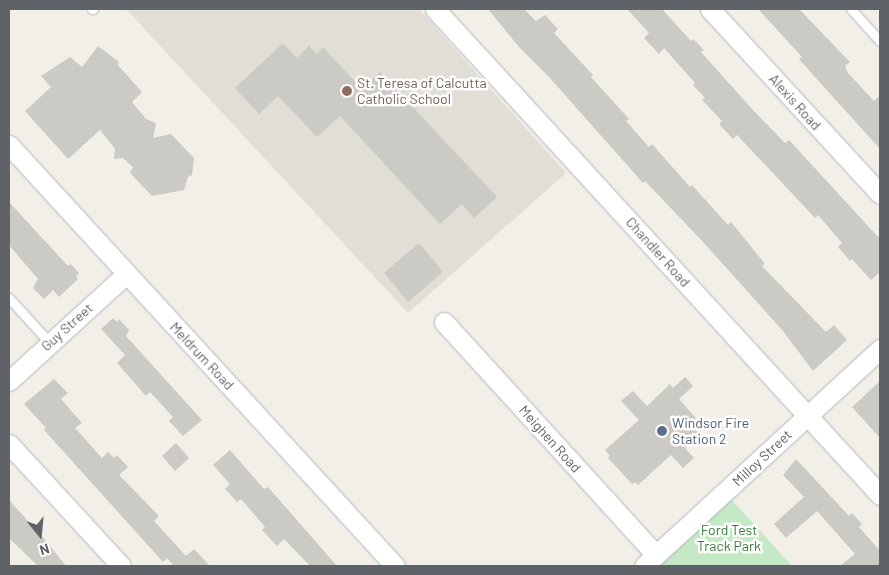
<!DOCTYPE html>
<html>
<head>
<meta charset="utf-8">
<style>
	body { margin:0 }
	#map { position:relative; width:889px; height:575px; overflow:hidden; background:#f1efe8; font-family:Barlow,sans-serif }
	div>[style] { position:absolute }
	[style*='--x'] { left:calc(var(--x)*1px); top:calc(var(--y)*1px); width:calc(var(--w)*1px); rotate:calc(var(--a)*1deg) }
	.education>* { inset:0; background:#e1ded6 }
	.green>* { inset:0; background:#c5e8c5 }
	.building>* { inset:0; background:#cccac5 }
	.roads { filter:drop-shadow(0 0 1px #b5b8bc) drop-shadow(0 0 1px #b5b8bc) }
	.lane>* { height:9px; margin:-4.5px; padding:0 4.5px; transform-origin:4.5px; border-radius:4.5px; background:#fff }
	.street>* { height:19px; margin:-9.5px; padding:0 9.5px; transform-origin:9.5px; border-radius:9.5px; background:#fff }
	.dots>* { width:14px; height:14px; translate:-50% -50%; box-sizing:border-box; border:2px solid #fff; border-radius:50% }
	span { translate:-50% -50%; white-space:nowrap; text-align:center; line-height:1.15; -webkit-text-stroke:5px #fff; paint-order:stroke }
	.education-label { font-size:14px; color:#785e54 }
	.left { translate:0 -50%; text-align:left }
	.street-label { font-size:14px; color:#5f6368 }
	.service-label { font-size:14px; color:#4e5e75 }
	.park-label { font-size:14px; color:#348238 }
	.frame { position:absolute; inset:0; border:10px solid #5f6368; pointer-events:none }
	.north { position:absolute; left:15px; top:510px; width:50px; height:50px; -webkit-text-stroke:4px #fff; paint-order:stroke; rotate:163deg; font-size:14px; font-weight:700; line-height:20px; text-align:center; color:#5f6368 }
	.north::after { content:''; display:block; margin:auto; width:18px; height:22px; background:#5f6368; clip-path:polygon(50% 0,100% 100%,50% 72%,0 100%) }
</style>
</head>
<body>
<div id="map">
	<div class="education">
		<i style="clip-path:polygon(126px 9px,419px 9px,566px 173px,408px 313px)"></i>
	</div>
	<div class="green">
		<i style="clip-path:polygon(730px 498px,792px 566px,656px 566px)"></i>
	</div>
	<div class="building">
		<i style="clip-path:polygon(488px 9px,524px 9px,536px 21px,545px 15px,558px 29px,554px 33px,593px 75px,591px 77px,629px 119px,626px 121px,649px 147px,652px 144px,690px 187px,692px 185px,728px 225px,731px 222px,765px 264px,762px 266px,826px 332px,834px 325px,847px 340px,813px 371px,783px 331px,703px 242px,645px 181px,643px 183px,549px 77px,519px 47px)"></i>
		<i style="clip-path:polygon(627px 9px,662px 9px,691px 41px,693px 39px,704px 50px,701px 52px,753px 110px,785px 143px,789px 140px,880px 239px,880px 272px,871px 280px,852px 259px,850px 261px,838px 247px,842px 243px,818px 215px,815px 218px,737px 135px,733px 139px,719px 124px,722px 121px,702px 100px,705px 98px,693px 85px,695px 83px,664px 48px,659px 54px,644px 38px,649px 33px)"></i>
		<i style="clip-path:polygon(758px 9px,799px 9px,850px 62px,845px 66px,848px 73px,874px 101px,880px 95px,880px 149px,815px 77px,799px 59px,802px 57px)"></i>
		<i style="clip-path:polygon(283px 43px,297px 58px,309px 46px,317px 54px,323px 47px,362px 89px,380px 72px,497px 197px,474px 218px,462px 204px,440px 224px,340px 116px,317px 137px,278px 96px,259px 114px,235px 88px)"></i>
		<i style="clip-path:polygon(98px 46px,119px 62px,117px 64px,142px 92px,132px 102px,146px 119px,156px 123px,153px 138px,171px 134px,194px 158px,192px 175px,188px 177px,184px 190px,152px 196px,130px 173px,133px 167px,123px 158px,114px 159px,115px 149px,100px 130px,68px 159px,25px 111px,51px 87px,41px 76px,70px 57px,82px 67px)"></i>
		<i style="clip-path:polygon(9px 202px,68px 266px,71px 264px,79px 273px,76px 276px,78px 279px,59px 297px,53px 290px,44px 299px,33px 288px,38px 279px,9px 245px)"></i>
		<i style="clip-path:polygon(419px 243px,443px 272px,408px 302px,384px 273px)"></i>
		<i style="clip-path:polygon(113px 318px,117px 322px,119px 319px,129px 330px,126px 336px,202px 420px,183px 436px,169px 421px,173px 417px,150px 392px,146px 396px,117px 363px,125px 355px,101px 329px)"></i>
		<i style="clip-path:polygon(685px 377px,693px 386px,679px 399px,696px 418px,690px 424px,700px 435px,685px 448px,694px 458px,683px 468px,671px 455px,638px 485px,635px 482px,632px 484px,608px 458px,610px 456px,605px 450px,639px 420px,621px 401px,633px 391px,647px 406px,670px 384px,673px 388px)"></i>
		<i style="clip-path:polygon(54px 379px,68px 393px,61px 399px,82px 423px,75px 428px,102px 458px,108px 452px,114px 458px,117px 455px,128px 467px,119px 475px,159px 516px,154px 521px,186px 556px,194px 549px,210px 566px,174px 566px,167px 558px,163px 562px,44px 430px,46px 428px,24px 404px)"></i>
		<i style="clip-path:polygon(880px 381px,880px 438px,852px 407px)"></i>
		<i style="clip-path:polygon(176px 443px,189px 458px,175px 471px,162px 456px)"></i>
		<i style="clip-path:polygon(230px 450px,264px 489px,268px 487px,337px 566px,310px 566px,284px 539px,277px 546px,262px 530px,265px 527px,241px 499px,237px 502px,225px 489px,230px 484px,213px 465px)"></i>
		<i style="clip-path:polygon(796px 459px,849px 516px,852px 513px,862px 524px,859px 527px,880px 551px,880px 566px,840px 566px,855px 554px,817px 511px,786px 538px,774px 524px,804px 497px,783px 475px)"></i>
		<i style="clip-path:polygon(9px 500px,46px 541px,66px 566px,38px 566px,9px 538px)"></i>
	</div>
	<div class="roads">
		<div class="lane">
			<i style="--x:92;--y:9;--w:1;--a:0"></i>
			<i style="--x:851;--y:9;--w:43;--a:47.8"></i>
			<i style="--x:9;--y:298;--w:61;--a:47.7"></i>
		</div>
		<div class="street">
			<i style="--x:435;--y:9;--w:659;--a:47.52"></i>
			<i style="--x:710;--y:9;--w:251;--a:47.4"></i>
			<i style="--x:9;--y:145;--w:571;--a:47.48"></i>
			<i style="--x:444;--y:322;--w:315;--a:47.7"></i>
			<i style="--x:9;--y:381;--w:159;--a:-42.4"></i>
			<i style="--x:9;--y:444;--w:166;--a:47.4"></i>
			<i style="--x:644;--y:566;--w:321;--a:-42.6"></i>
		</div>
	</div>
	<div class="dots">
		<i style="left:347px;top:91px;background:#8d6e63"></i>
		<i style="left:662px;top:431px;background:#5c6f8a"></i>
	</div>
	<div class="education-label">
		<span class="left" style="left:357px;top:91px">St. Teresa of Calcutta<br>Catholic School</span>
	</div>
	<div class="street-label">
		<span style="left:795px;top:102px;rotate:48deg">Alexis Road</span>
		<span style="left:658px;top:252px;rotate:48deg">Chandler Road</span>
		<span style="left:67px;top:327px;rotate:-42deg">Guy Street</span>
		<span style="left:202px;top:356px;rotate:47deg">Meldrum Road</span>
		<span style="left:550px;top:439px;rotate:48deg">Meighen Road</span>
		<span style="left:762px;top:458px;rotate:-43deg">Milloy Street</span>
	</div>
	<div class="service-label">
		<span class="left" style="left:672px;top:431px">Windsor Fire<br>Station 2</span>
	</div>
	<div class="park-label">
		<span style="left:729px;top:538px">Ford Test<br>Track Park</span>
	</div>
	<div class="frame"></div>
	<div class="north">N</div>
</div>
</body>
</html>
